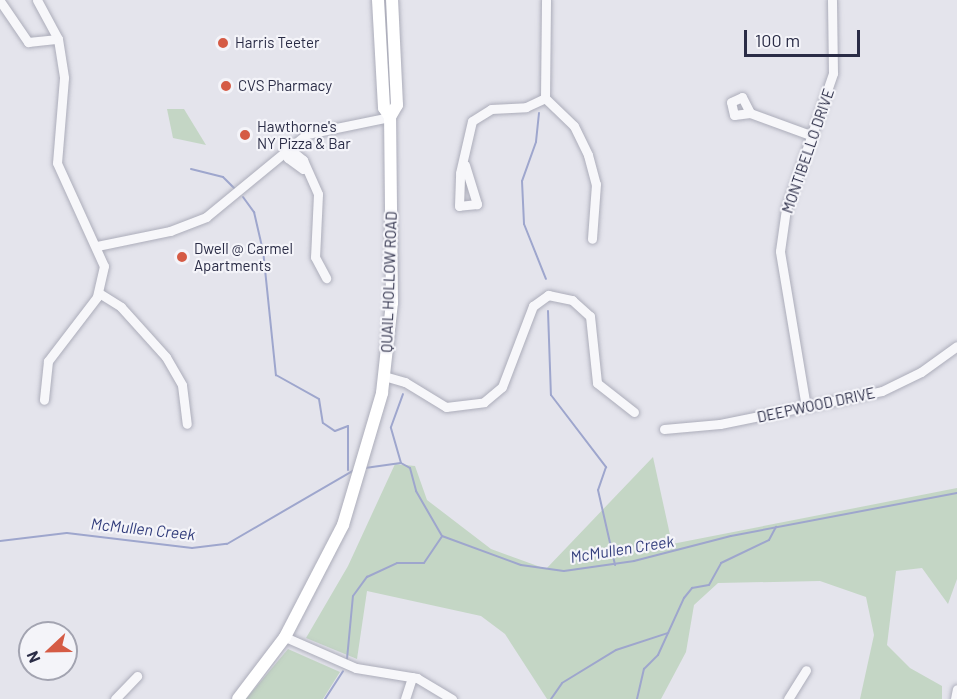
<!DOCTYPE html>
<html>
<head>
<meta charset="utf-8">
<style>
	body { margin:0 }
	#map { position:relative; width:957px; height:699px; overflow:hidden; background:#e4e4ec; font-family:Barlow,sans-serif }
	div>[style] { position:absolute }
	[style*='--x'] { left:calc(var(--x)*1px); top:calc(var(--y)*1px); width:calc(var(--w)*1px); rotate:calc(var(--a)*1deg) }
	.green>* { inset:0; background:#c4d6c5 }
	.stream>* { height:2px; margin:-1px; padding:0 1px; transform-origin:1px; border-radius:1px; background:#9ea6cd }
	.roads { filter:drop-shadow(0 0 2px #acadba) drop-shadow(0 0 2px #acadba) }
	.minor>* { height:9px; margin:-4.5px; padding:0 4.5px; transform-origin:4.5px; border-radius:4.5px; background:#f7f7fa }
	.major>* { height:12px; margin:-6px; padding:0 6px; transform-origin:6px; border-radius:6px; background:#fff }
	.dots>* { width:16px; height:16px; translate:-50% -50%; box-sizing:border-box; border:3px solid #f4f4f9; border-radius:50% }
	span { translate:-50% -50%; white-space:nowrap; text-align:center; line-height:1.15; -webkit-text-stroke:4.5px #f4f4f9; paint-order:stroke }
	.poi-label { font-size:15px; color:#2a2c46 }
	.left { translate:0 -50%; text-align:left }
	.street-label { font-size:15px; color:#2a2c46 }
	.water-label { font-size:16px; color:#323d7c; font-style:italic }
	.north { position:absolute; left:18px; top:621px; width:60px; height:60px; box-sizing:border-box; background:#f4f4f9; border:2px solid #a3a4b1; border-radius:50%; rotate:248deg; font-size:16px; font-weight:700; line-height:24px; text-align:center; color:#2a2c46 }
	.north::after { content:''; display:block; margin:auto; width:21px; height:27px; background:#d55b45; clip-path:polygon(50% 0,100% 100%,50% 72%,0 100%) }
	.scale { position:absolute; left:744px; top:30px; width:116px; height:27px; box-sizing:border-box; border:3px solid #2a2c46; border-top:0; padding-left:8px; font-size:18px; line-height:21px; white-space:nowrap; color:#2a2c46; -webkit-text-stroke:4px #f4f4f9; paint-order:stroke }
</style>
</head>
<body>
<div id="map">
	<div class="green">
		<i style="clip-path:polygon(167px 109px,184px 109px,206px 145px,173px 138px)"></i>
		<i style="clip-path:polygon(653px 457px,672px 544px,957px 488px,957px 579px,948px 604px,922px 568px,896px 571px,887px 645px,910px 668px,942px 686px,942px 699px,860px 699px,874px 635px,866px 597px,820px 581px,718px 583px,694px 605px,686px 652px,661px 699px,547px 699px,505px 634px,481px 616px,367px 591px,357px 659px,306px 638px,348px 566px,395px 464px,415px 466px,427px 500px,491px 549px,546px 569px)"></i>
		<i style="clip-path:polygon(288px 649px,340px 672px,323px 699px,246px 699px)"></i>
	</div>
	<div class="stream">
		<i style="--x:539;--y:113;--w:29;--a:96"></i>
		<i style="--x:536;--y:142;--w:41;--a:109.7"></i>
		<i style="--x:522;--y:181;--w:43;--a:87.3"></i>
		<i style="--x:524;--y:224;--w:59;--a:68.2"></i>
		<i style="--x:191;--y:169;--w:33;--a:14"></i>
		<i style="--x:223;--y:177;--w:16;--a:45"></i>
		<i style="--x:243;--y:197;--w:19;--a:54"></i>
		<i style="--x:254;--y:212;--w:39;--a:77"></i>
		<i style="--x:263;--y:250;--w:126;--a:84.1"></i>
		<i style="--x:276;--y:375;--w:49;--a:29.2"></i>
		<i style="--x:319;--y:399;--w:24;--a:81"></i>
		<i style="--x:323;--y:423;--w:14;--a:34"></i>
		<i style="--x:335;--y:431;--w:14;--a:-21"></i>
		<i style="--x:348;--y:426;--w:44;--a:90"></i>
		<i style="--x:548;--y:311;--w:84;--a:88"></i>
		<i style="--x:551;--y:395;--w:91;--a:52.6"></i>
		<i style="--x:606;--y:467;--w:24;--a:109"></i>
		<i style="--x:598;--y:490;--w:77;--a:77.2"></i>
		<i style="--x:401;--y:463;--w:37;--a:-106"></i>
		<i style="--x:391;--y:427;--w:35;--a:-70"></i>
		<i style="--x:365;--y:468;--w:36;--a:-8"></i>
		<i style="--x:401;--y:463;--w:10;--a:29"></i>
		<i style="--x:410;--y:468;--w:24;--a:75"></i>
		<i style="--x:416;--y:491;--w:52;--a:60"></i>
		<i style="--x:442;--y:536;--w:84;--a:20.2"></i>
		<i style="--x:521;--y:565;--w:43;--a:7.9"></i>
		<i style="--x:564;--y:571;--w:71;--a:-8.1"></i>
		<i style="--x:634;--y:561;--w:100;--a:-14.5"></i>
		<i style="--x:731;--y:536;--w:230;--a:-10.8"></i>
		<i style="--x:0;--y:541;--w:67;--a:-6.8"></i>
		<i style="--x:67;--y:533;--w:126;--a:6.8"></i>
		<i style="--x:192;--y:548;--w:35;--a:-7"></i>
		<i style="--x:227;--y:544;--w:149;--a:-30.2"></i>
		<i style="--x:347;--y:659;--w:63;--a:-84.6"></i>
		<i style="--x:353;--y:596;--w:24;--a:-54"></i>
		<i style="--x:367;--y:577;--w:33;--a:-25"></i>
		<i style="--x:397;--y:563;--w:27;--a:0"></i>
		<i style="--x:424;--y:563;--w:32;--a:-56"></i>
		<i style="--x:325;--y:699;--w:33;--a:-57"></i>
		<i style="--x:551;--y:699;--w:19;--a:-55"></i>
		<i style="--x:562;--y:683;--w:63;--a:-31.4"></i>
		<i style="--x:616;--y:650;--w:55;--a:-18.1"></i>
		<i style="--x:637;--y:699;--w:31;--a:-77"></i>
		<i style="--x:644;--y:669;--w:20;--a:-45"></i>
		<i style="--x:658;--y:655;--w:63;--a:-65.5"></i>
		<i style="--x:684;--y:598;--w:13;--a:-51"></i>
		<i style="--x:692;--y:588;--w:17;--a:-10"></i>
		<i style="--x:709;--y:585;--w:25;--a:-61"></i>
		<i style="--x:721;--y:563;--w:53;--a:-25.6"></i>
		<i style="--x:769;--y:540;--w:15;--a:-62"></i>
	</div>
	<div class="roads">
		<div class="minor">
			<i style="--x:37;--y:0;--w:44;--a:61.7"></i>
			<i style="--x:58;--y:39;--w:39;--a:81"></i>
			<i style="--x:64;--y:78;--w:85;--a:94.7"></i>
			<i style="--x:57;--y:163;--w:113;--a:65.5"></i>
			<i style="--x:104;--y:266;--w:32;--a:103"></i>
			<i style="--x:97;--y:297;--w:81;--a:127.4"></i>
			<i style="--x:48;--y:361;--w:39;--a:96"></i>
			<i style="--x:0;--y:1;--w:50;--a:55.7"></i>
			<i style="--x:28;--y:42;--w:30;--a:-6"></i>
			<i style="--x:545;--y:98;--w:40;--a:44"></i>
			<i style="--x:574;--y:126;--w:32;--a:64"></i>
			<i style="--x:588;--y:155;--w:30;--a:75"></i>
			<i style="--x:596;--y:184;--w:55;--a:94.2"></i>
			<i style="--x:545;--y:98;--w:98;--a:-89.4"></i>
			<i style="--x:750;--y:113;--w:16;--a:173"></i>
			<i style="--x:734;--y:115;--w:13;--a:-103"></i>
			<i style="--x:731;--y:102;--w:12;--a:-24"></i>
			<i style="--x:742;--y:97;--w:18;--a:63"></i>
			<i style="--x:750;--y:113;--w:67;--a:20.1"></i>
			<i style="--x:465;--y:165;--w:41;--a:72.9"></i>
			<i style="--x:477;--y:204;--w:18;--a:174"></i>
			<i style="--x:459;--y:206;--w:33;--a:-88"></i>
			<i style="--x:460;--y:173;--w:53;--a:-77"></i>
			<i style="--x:472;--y:121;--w:22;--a:-32"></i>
			<i style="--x:491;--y:109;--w:35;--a:-3"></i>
			<i style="--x:526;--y:107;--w:21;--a:-25"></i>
			<i style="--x:303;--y:169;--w:19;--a:-144"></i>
			<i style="--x:288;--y:158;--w:11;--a:-95"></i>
			<i style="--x:287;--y:147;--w:21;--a:39"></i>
			<i style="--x:303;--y:160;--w:37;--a:66"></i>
			<i style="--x:318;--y:194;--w:63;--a:92.7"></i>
			<i style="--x:315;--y:257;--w:24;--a:62"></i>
			<i style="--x:97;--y:246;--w:75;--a:-11.6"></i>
			<i style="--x:170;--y:231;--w:39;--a:-21"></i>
			<i style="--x:206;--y:217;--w:131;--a:-39.4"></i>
			<i style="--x:307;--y:134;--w:85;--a:-11.6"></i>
			<i style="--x:99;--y:293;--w:26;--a:32"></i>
			<i style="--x:121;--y:307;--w:67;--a:48"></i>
			<i style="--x:166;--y:357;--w:32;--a:60"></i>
			<i style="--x:182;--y:385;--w:39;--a:83"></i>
			<i style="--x:384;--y:376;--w:22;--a:16"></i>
			<i style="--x:405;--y:382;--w:48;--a:31.4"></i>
			<i style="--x:446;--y:407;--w:38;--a:-7"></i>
			<i style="--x:484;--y:402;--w:23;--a:-40"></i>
			<i style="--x:502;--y:387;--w:87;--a:-69.1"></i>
			<i style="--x:533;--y:306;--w:19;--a:-36"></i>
			<i style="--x:548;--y:295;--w:25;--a:12"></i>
			<i style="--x:572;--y:300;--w:24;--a:42"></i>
			<i style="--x:590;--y:316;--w:67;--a:84"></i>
			<i style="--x:597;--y:383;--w:47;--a:38.1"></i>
			<i style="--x:806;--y:407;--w:158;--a:-99.5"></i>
			<i style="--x:780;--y:251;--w:42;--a:-81.9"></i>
			<i style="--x:786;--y:209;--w:144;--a:-70.9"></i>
			<i style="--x:833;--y:73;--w:73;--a:-90.8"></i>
			<i style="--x:664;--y:429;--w:56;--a:-5.1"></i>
			<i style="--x:720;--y:424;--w:165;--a:-11.5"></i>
			<i style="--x:882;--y:391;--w:43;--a:-26"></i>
			<i style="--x:921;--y:372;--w:44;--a:-35.8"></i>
			<i style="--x:285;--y:637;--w:77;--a:23.6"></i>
			<i style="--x:356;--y:668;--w:62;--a:9.3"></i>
			<i style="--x:417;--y:678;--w:41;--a:31"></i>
			<i style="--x:115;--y:699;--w:32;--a:-46"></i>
			<i style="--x:405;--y:699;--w:23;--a:-72"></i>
			<i style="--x:788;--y:699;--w:34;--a:-58"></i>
			<i style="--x:955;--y:699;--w:10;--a:-79"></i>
		</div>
		<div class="major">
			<i style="--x:378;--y:0;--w:108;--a:86.8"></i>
			<i style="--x:384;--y:108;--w:11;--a:56"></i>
			<i style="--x:238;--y:699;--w:78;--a:-52.8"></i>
			<i style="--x:285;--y:637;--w:126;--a:-62.6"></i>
			<i style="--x:343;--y:525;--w:138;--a:-73.5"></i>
			<i style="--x:382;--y:393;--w:91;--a:-83.7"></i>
			<i style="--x:392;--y:303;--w:186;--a:-90.6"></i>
			<i style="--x:390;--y:117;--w:14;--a:-60"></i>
			<i style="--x:397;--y:105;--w:105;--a:-92.7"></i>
		</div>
	</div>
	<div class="dots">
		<i style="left:223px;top:43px;background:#d55b45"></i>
		<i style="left:226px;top:86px;background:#d55b45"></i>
		<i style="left:245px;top:135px;background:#d55b45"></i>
		<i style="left:182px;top:257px;background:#d55b45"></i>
	</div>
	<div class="poi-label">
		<span class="left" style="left:235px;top:43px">Harris Teeter</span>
		<span class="left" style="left:238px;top:86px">CVS Pharmacy</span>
		<span class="left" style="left:257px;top:135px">Hawthorne's<br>NY Pizza &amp; Bar</span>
		<span class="left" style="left:194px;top:257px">Dwell @ Carmel<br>Apartments</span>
	</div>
	<div class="street-label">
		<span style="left:808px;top:151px;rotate:-71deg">MONTIBELLO DRIVE</span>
		<span style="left:389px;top:282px;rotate:-88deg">QUAIL HOLLOW ROAD</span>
		<span style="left:816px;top:405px;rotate:-12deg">DEEPWOOD DRIVE</span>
	</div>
	<div class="water-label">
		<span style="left:143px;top:529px;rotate:6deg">McMullen Creek</span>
		<span style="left:622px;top:549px;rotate:-9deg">McMullen Creek</span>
	</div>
	<div class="north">N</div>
	<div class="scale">100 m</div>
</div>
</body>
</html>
